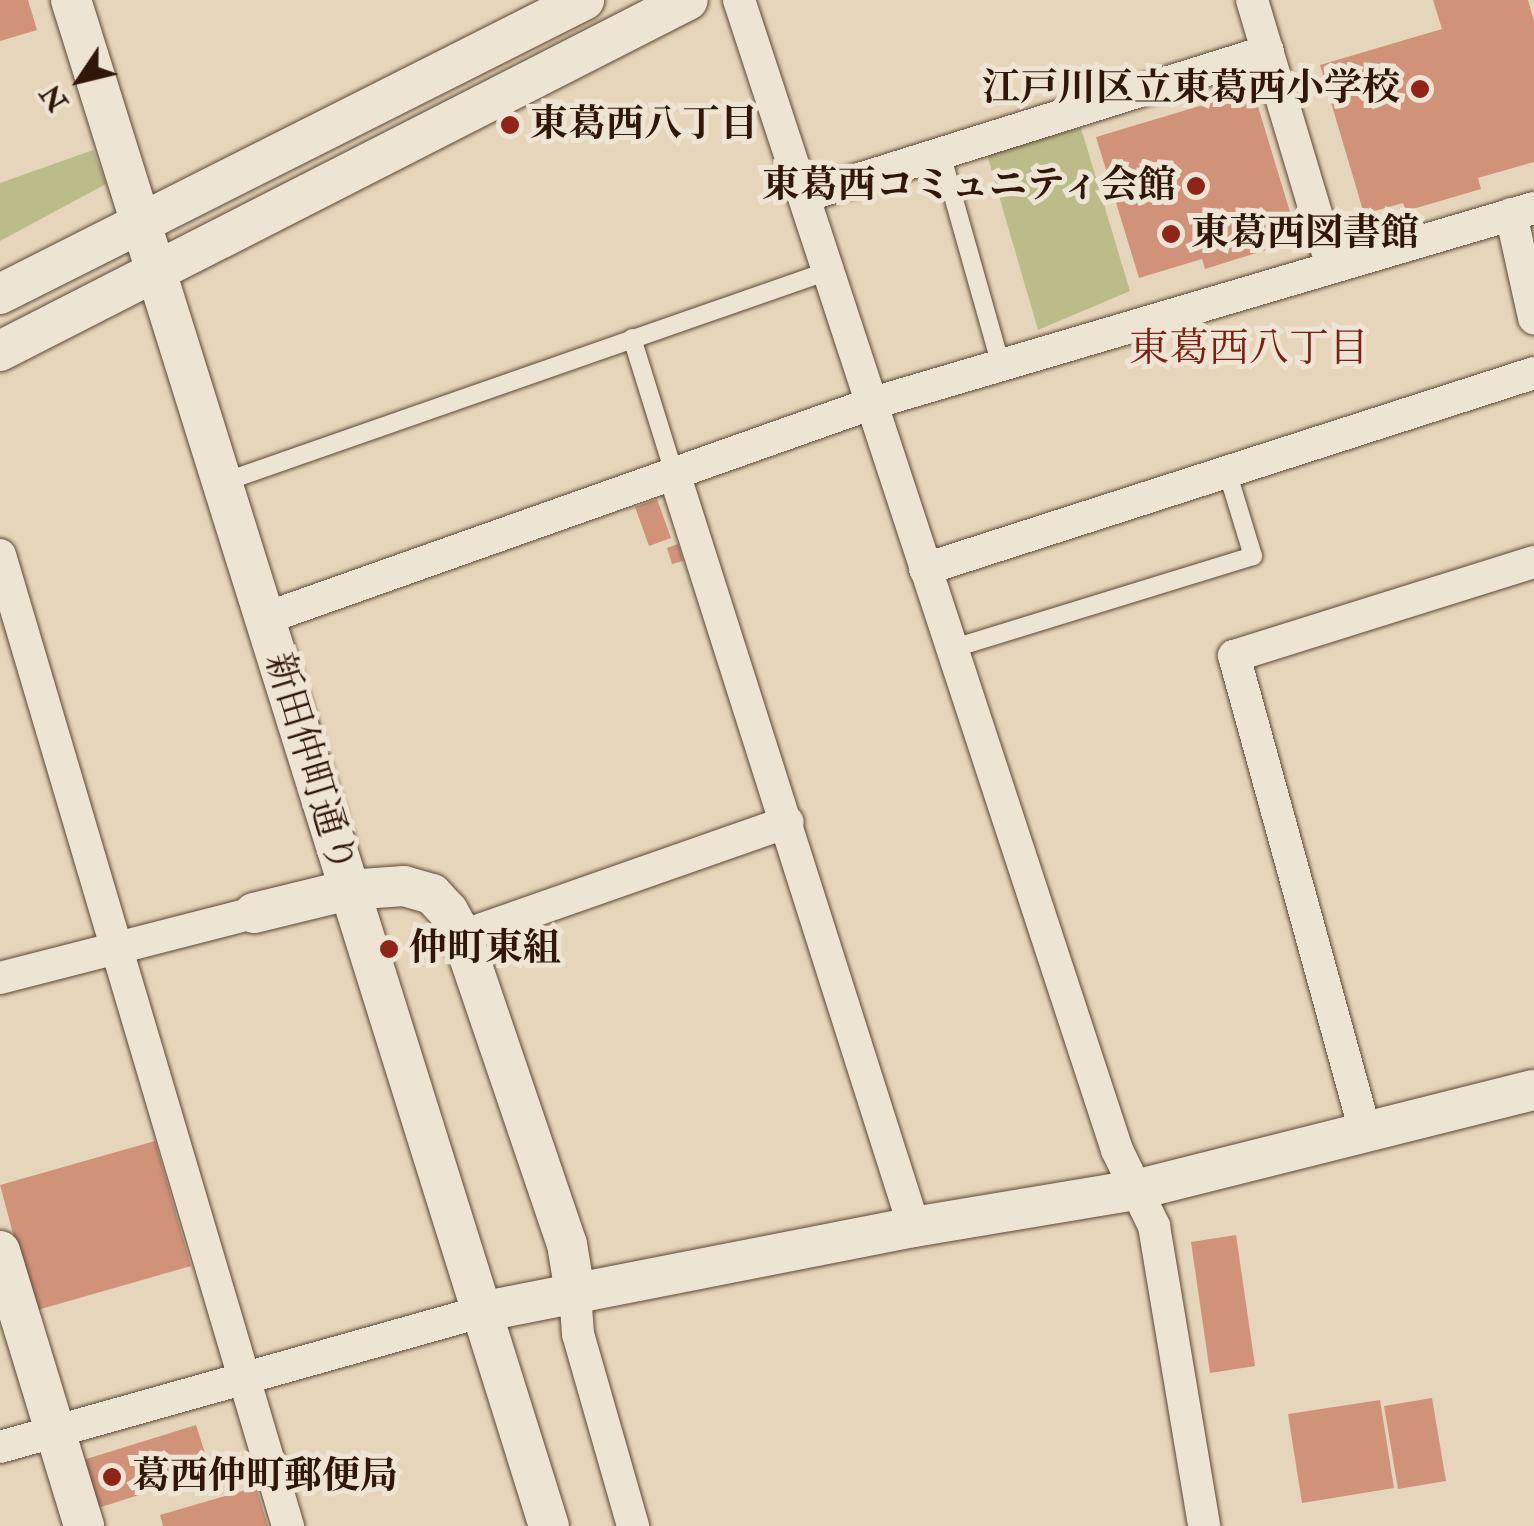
<!DOCTYPE html>
<html>
<head>
<meta charset="utf-8">
<style>
	body { margin:0 }
	#map { position:relative; width:1534px; height:1526px; overflow:hidden; background:#e5d6bb; font-family:"IM FELL Double Pica","Noto Serif JP",serif }
	div>[style] { position:absolute }
	[style*='--x'] { left:calc(var(--x)*1px); top:calc(var(--y)*1px); width:calc(var(--w)*1px); rotate:calc(var(--a)*1deg) }
	.green>* { inset:0; background:#bcbc8b }
	.building>* { inset:0; background:#d0937a }
	.roads { filter:drop-shadow(0 0 2px #5d4836) drop-shadow(0 0 2px #5d4836) }
	.service>* { height:18px; margin:-9px; padding:0 9px; transform-origin:9px; border-radius:9px; background:#eee4d3 }
	.minor>* { height:32px; margin:-16px; padding:0 16px; transform-origin:16px; border-radius:16px; background:#eee4d3 }
	.tertiary>* { height:40px; margin:-20px; padding:0 20px; transform-origin:20px; border-radius:20px; background:#eee4d3 }
	.dots>* { width:28px; height:28px; translate:-50% -50%; box-sizing:border-box; border:5px solid #eee4d3; border-radius:50% }
	span { translate:-50% -50%; white-space:nowrap; text-align:center; line-height:1.15; -webkit-text-stroke:10px #eee4d3; paint-order:stroke }
	.poi-label { font-size:38px; color:#301809; font-weight:700 }
	.right { translate:-100% -50%; text-align:right }
	.left { translate:0 -50%; text-align:left }
	.street-label { font-size:38px; color:#301809 }
	.neighbourhood-label { font-size:40px; color:#7a1f14 }
	.north { position:absolute; left:30px; top:30px; width:100px; height:100px; -webkit-text-stroke:8px #eee4d3; paint-order:stroke; rotate:235deg; font-size:28px; font-weight:700; line-height:40px; text-align:center; color:#301809 }
	.north::after { content:''; display:block; margin:auto; width:35px; height:45px; background:#301809; clip-path:polygon(50% 0,100% 100%,50% 72%,0 100%) }
</style>
</head>
<body>
<div id="map">
	<div class="green">
		<i style="clip-path:polygon(1081px 128px,1130px 291px,1038px 330px,986px 151px)"></i>
		<i style="clip-path:polygon(93px 150px,106px 184px,0 241px,0 183px)"></i>
	</div>
	<div class="building">
		<i style="clip-path:polygon(0 0,28px 0,37px 30px,0 41px)"></i>
		<i style="clip-path:polygon(1433px 0,1528px 0,1534px 21px,1534px 162px,1478px 178px,1481px 189px,1406px 211px,1403px 203px,1364px 214px,1320px 65px,1442px 29px)"></i>
		<i style="clip-path:polygon(1253px 90px,1297px 235px,1263px 240px,1266px 250px,1205px 269px,1202px 259px,1139px 278px,1096px 137px)"></i>
		<i style="clip-path:polygon(657px 499px,671px 538px,649px 546px,635px 507px)"></i>
		<i style="clip-path:polygon(678px 544px,683px 561px,672px 564px,667px 548px)"></i>
		<i style="clip-path:polygon(155px 1141px,191px 1266px,34px 1311px,0 1185px)"></i>
		<i style="clip-path:polygon(1236px 1235px,1255px 1366px,1210px 1373px,1191px 1242px)"></i>
		<i style="clip-path:polygon(1432px 1398px,1446px 1481px,1398px 1489px,1384px 1406px)"></i>
		<i style="clip-path:polygon(1380px 1400px,1394px 1488px,1302px 1503px,1288px 1414px)"></i>
		<i style="clip-path:polygon(196px 1425px,211px 1472px,98px 1508px,83px 1460px)"></i>
		<i style="clip-path:polygon(256px 1487px,268px 1526px,163px 1526px,160px 1515px)"></i>
	</div>
	<div class="roads">
		<div class="service">
			<i style="--x:940;--y:150;--w:223;--a:74.2"></i>
			<i style="--x:632;--y:338;--w:141;--a:72.7"></i>
			<i style="--x:224;--y:482;--w:640;--a:-19.26"></i>
			<i style="--x:951;--y:649;--w:316;--a:-17.1"></i>
			<i style="--x:1253;--y:556;--w:89;--a:-107"></i>
		</div>
		<div class="minor">
			<i style="--x:739;--y:0;--w:1211;--a:71.8"></i>
			<i style="--x:1117;--y:1150;--w:85;--a:64"></i>
			<i style="--x:1154;--y:1226;--w:304;--a:80.5"></i>
			<i style="--x:1252;--y:0;--w:279;--a:73.3"></i>
			<i style="--x:805;--y:196;--w:485;--a:-17.4"></i>
			<i style="--x:1511;--y:214;--w:107;--a:77.5"></i>
			<i style="--x:674;--y:473;--w:791;--a:72.34"></i>
			<i style="--x:0;--y:555;--w:1013;--a:73.48"></i>
			<i style="--x:925;--y:569;--w:640;--a:-17.84"></i>
			<i style="--x:266;--y:618;--w:644;--a:-19.5"></i>
			<i style="--x:873;--y:403;--w:689;--a:-16.44"></i>
			<i style="--x:462;--y:936;--w:345;--a:-19.3"></i>
			<i style="--x:0;--y:978;--w:262;--a:-14.4"></i>
			<i style="--x:1365;--y:1131;--w:493;--a:-105.4"></i>
			<i style="--x:1234;--y:656;--w:314;--a:-17.4"></i>
			<i style="--x:575;--y:1293;--w:41;--a:85.8"></i>
			<i style="--x:578;--y:1334;--w:200;--a:74"></i>
			<i style="--x:0;--y:1447;--w:499;--a:-15.7"></i>
		</div>
		<div class="tertiary">
			<i style="--x:71;--y:0;--w:1599;--a:72.61"></i>
			<i style="--x:0;--y:294;--w:654;--a:-26.72"></i>
			<i style="--x:0;--y:351;--w:772;--a:-27.03"></i>
			<i style="--x:254;--y:913;--w:97;--a:-13.7"></i>
			<i style="--x:348;--y:890;--w:56;--a:-4.1"></i>
			<i style="--x:404;--y:886;--w:29;--a:16"></i>
			<i style="--x:432;--y:894;--w:23;--a:47"></i>
			<i style="--x:448;--y:911;--w:29;--a:61"></i>
			<i style="--x:462;--y:936;--w:325;--a:71.2"></i>
			<i style="--x:567;--y:1244;--w:50;--a:80.7"></i>
			<i style="--x:0;--y:1251;--w:288;--a:73"></i>
			<i style="--x:480;--y:1312;--w:442;--a:-11.1"></i>
			<i style="--x:914;--y:1227;--w:224;--a:-9.5"></i>
			<i style="--x:1135;--y:1190;--w:411;--a:-14.1"></i>
		</div>
	</div>
	<div class="dots">
		<i style="left:1420px;top:89px;background:#8f2418"></i>
		<i style="left:510px;top:125px;background:#8f2418"></i>
		<i style="left:1196px;top:186px;background:#8f2418"></i>
		<i style="left:1171px;top:234px;background:#8f2418"></i>
		<i style="left:389px;top:949px;background:#8f2418"></i>
		<i style="left:112px;top:1477px;background:#8f2418"></i>
	</div>
	<div class="poi-label">
		<span class="right" style="left:1400px;top:89px">江戸川区立東葛西小学校</span>
		<span class="left" style="left:530px;top:125px">東葛西八丁目</span>
		<span class="right" style="left:1176px;top:186px">東葛西コミュニティ会館</span>
		<span class="left" style="left:1191px;top:234px">東葛西図書館</span>
		<span class="left" style="left:409px;top:949px">仲町東組</span>
		<span class="left" style="left:132px;top:1477px">葛西仲町郵便局</span>
	</div>
	<div class="street-label">
		<span style="left:310px;top:763px;rotate:73deg">新田仲町通り</span>
	</div>
	<div class="neighbourhood-label">
		<span style="left:1249px;top:349px">東葛西八丁目</span>
	</div>
	<div class="north">N</div>
</div>
</body>
</html>
